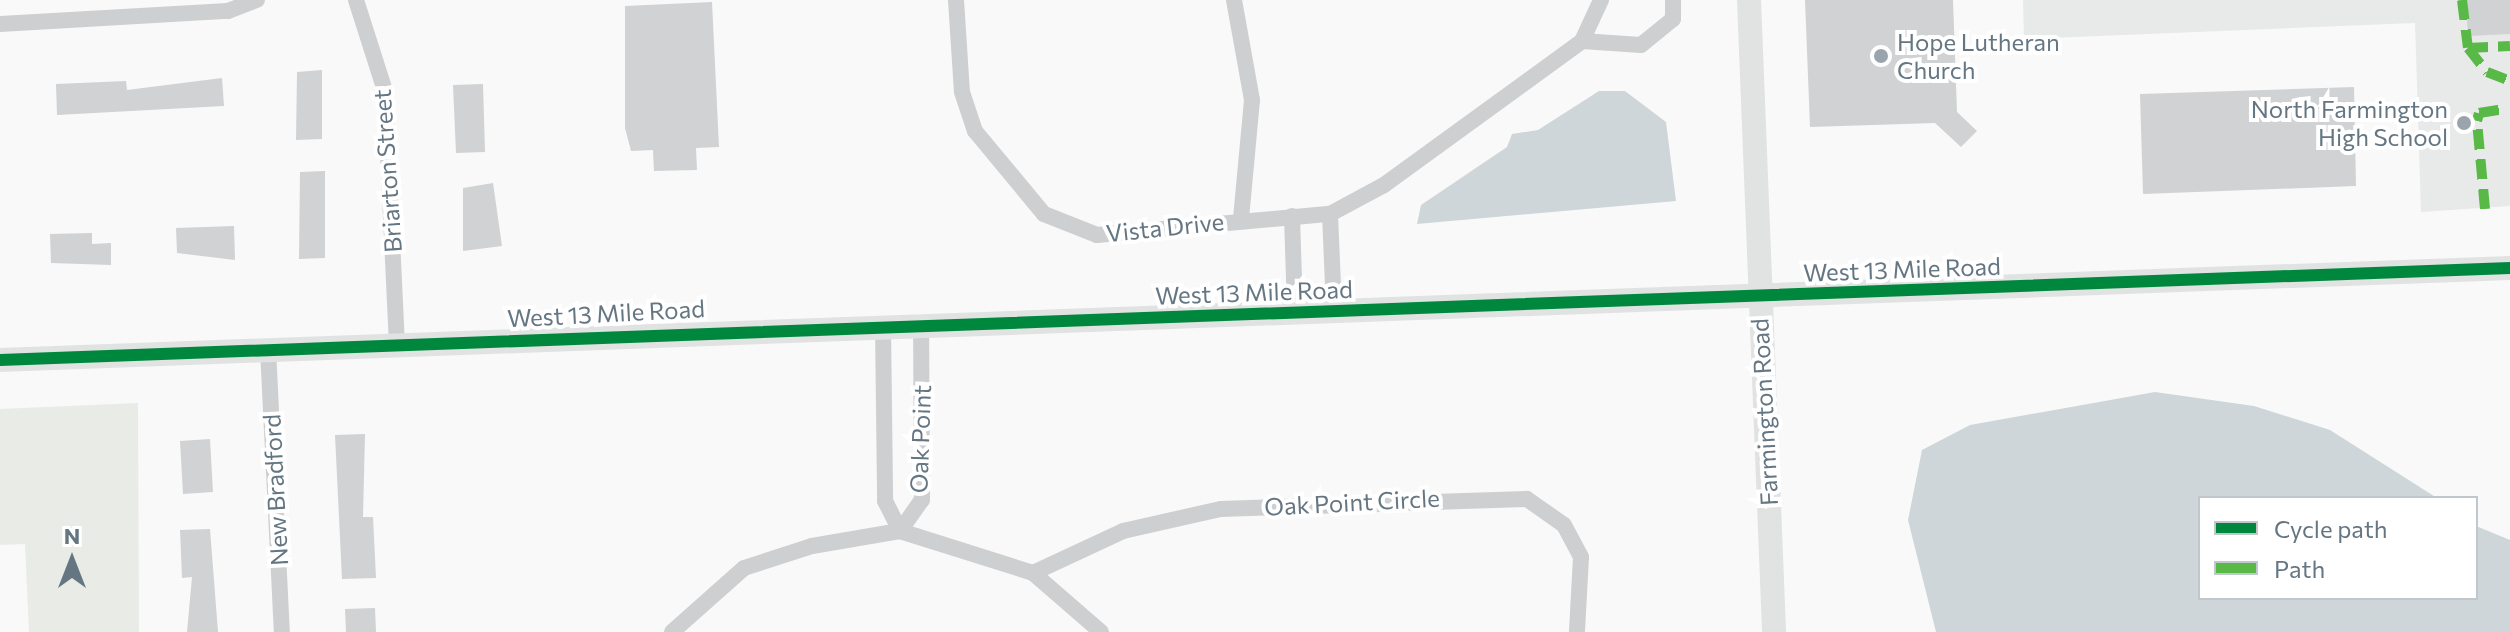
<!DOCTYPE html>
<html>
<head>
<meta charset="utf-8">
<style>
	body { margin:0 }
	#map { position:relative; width:2510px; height:632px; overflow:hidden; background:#f9f9f9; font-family:Commissioner,sans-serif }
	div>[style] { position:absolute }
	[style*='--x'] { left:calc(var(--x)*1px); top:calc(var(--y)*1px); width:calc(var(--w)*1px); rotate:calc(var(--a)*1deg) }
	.built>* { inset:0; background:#e8e9e9 }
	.green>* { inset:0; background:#e8ebe6 }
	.water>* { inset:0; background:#ced6d9 }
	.building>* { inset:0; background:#d0d2d3 }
	.street>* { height:16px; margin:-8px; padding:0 8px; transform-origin:8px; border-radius:8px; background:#cecfd0 }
	.secondary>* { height:24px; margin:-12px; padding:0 12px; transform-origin:12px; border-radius:12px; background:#e1e2e2 }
	.quiet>* { height:10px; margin-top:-5px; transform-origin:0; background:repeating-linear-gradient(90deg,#58b947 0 20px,transparent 0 30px) }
	.cycleway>* { height:12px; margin:-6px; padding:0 6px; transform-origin:6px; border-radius:6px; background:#00873e }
	.dots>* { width:22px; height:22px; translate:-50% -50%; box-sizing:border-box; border:4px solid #fff; border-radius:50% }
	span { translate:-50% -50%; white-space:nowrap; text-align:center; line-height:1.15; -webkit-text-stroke:8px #fff; paint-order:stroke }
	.poi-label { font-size:24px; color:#657683 }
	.left { translate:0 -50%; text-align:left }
	.right { translate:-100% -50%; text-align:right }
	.street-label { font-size:24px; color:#657683 }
	.legend { position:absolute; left:2198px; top:496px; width:280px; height:104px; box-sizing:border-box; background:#fff; border:2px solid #c1c8cd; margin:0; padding:10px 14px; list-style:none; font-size:24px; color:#657683 }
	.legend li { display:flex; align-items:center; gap:16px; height:40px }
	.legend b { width:40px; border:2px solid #c1c8cd }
	.north { position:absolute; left:32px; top:520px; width:80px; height:80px; -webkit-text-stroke:6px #fff; paint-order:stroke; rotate:0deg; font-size:22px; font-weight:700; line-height:32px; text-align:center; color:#657683 }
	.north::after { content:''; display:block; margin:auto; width:28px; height:36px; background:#657683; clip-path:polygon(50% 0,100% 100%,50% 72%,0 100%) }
</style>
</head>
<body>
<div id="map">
	<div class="built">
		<i style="clip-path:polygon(2023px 0,2510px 0,2510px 206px,2421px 212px,2415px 23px,2024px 39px)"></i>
	</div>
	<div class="green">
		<i style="clip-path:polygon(138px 403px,139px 632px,29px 632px,25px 544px,0 545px,0 409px)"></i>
	</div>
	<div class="water">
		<i style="clip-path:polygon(1599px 91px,1625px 91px,1666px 122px,1676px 201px,1417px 224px,1421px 205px,1507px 147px,1512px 134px,1538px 130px)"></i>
		<i style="clip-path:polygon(2155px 392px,2254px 406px,2330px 430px,2437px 498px,2200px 498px,2200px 598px,2476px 598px,2476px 526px,2510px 540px,2510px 632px,1936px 632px,1908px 520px,1922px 450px,1970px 425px)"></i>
	</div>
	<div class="building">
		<i style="clip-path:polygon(1805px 0,1953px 0,1957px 112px,1977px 131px,1961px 147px,1935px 123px,1810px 127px)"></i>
		<i style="clip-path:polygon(2466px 0,2510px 0,2510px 34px,2468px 36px)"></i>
		<i style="clip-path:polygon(712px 2px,719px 147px,696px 148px,697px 170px,654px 171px,653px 150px,631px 151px,625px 128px,625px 6px)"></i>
		<i style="clip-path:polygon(322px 70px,322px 139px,296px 140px,297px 72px)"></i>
		<i style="clip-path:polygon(222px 78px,224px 106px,57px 115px,56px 84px,126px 81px,127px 90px)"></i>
		<i style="clip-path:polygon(483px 84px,485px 152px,456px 153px,453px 85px)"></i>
		<i style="clip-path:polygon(2354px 87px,2356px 186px,2143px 194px,2140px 94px)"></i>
		<i style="clip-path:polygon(325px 171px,325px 258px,299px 259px,300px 172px)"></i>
		<i style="clip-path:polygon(493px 183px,502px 246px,463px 251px,463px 188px)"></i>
		<i style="clip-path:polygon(234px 226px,235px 260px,177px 253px,176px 228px)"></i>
		<i style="clip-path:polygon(92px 233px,92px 244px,111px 243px,111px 265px,51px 263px,50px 234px)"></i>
		<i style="clip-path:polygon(365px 434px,363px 517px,373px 517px,376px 578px,342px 579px,335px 435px)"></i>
		<i style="clip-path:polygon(210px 439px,213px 492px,183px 494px,180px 441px)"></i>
		<i style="clip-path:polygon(210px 529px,218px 632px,187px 632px,192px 577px,182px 578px,180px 530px)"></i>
		<i style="clip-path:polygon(375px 608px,376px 632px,346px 632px,345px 609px)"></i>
	</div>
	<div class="street">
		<i style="--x:356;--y:0;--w:96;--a:72.3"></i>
		<i style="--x:385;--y:91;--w:255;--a:87.3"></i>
		<i style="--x:956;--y:0;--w:92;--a:86.3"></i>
		<i style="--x:962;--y:92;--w:41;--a:71.6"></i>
		<i style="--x:975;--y:131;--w:108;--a:50.3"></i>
		<i style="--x:1044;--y:214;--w:57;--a:21.6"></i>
		<i style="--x:1097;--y:235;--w:234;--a:-5.2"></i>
		<i style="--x:1330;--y:214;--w:61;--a:-28.2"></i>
		<i style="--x:1384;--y:185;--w:245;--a:-36"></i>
		<i style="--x:1582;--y:41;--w:45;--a:-65.1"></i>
		<i style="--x:1234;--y:0;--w:102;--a:79.8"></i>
		<i style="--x:1252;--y:100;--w:120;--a:95.3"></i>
		<i style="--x:0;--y:24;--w:228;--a:-3.3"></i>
		<i style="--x:228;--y:11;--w:31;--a:-21"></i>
		<i style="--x:1582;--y:41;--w:59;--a:3.9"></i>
		<i style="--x:1641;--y:45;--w:41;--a:-39.1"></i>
		<i style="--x:1673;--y:19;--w:19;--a:-90"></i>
		<i style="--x:1330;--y:214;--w:97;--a:87.6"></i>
		<i style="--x:1292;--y:216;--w:97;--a:88.2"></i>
		<i style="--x:883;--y:326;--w:175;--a:89.3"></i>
		<i style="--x:885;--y:501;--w:34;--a:63"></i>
		<i style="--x:900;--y:531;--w:38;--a:-55"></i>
		<i style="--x:922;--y:500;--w:175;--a:-90.3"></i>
		<i style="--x:268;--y:349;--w:283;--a:87.2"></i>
		<i style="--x:1033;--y:573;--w:99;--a:-25"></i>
		<i style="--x:1123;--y:531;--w:100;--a:-12.7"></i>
		<i style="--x:1221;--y:509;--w:306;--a:-1.9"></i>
		<i style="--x:1527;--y:499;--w:45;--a:35.1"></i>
		<i style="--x:1564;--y:525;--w:36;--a:62"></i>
		<i style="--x:1581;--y:557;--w:75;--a:93.1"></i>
		<i style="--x:672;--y:632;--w:96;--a:-41.6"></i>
		<i style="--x:744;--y:568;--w:71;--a:-17.9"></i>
		<i style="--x:812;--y:546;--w:89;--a:-9.7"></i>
		<i style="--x:900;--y:531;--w:139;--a:17.5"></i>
		<i style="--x:1033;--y:573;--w:90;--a:40.9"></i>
	</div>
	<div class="secondary">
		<i style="--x:1749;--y:0;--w:632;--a:87.73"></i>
		<i style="--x:0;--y:360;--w:2512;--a:-2.1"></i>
	</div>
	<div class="quiet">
		<i style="--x:2462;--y:0;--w:48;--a:82.9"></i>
		<i style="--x:2468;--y:48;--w:31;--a:52"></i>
		<i style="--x:2487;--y:72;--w:25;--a:21"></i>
		<i style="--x:2468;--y:48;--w:42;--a:-2.7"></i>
		<i style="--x:2485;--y:209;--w:88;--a:-95.2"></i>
		<i style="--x:2477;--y:121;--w:8;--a:-76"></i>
		<i style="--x:2479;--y:113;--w:24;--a:-9"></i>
	</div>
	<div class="cycleway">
		<i style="--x:0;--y:360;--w:2512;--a:-2.1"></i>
	</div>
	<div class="dots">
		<i style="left:1881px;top:56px;background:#99a4ac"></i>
		<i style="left:2464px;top:123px;background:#99a4ac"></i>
	</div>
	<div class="poi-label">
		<span class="left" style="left:1897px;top:56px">Hope Lutheran<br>Church</span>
		<span class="right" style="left:2448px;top:123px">North Farmington<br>High School</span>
	</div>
	<div class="street-label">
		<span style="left:387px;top:171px;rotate:-94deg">Briarton Street</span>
		<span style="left:1165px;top:227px;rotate:-6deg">Vista Drive</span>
		<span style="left:1902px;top:269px;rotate:-2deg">West 13 Mile Road</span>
		<span style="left:1254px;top:292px;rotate:-2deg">West 13 Mile Road</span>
		<span style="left:606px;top:313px;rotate:-3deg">West 13 Mile Road</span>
		<span style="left:1764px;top:412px;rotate:-93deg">Farmington Road</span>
		<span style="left:920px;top:439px;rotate:-88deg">Oak Point</span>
		<span style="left:275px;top:490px;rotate:-93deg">New Bradford</span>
		<span style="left:1352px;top:502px;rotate:-3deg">Oak Point Circle</span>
	</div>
	<ul class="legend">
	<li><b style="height:10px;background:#00873e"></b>Cycle path</li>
	<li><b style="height:10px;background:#58b947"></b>Path</li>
	</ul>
	<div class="north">N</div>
</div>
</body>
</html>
